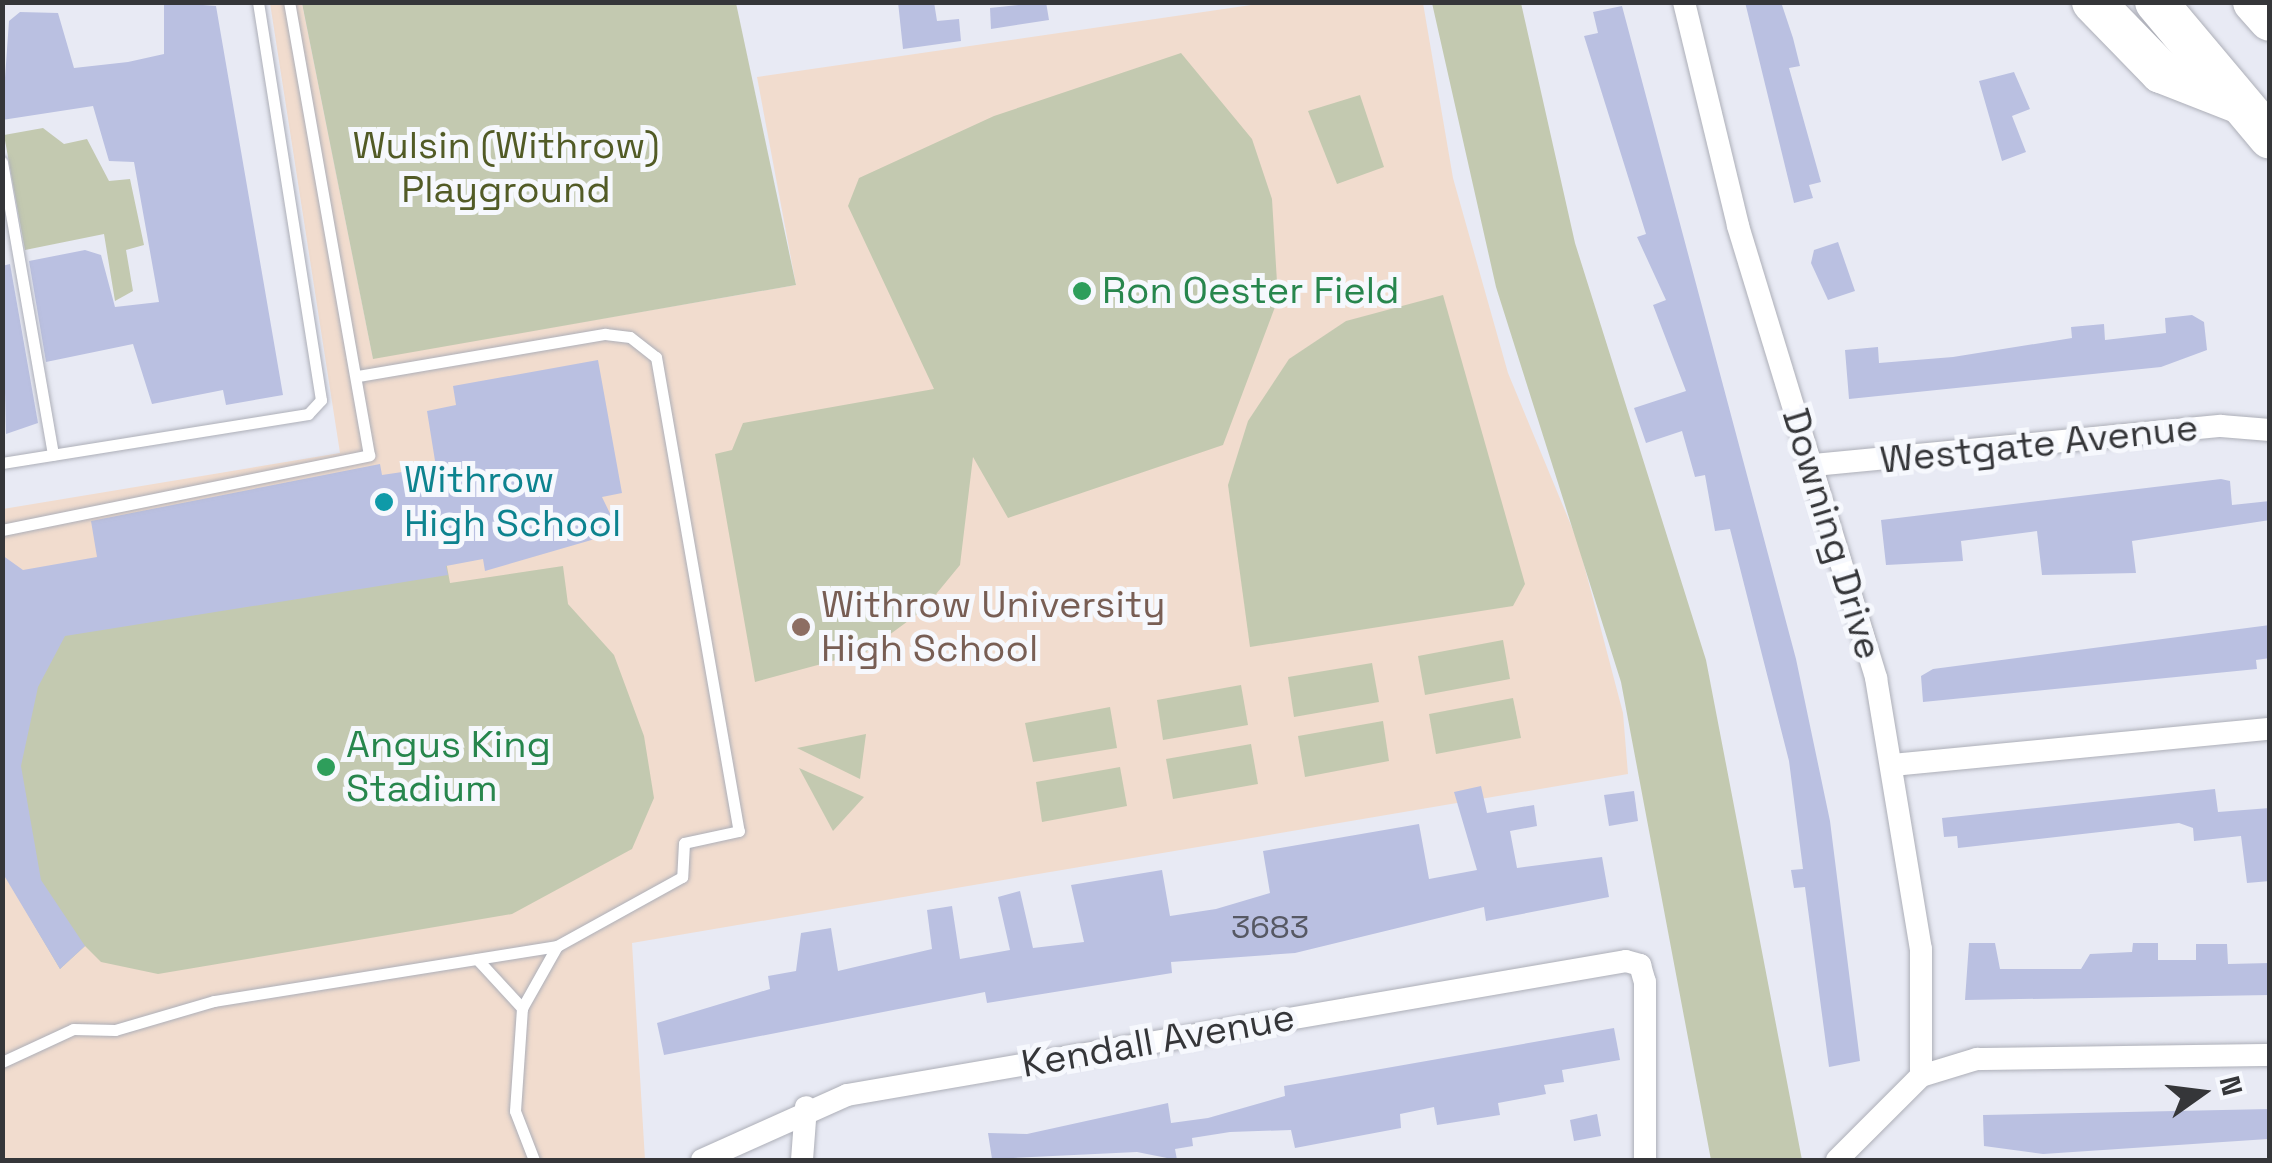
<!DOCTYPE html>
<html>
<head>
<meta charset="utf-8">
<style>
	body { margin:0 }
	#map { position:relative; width:2272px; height:1163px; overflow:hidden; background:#e8eaf4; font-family:"Space Grotesk",sans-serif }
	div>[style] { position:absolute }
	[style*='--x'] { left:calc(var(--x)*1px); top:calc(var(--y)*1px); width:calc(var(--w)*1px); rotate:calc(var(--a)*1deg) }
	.education>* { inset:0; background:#f1dcce }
	.green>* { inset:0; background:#c3c9b0 }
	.building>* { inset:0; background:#bac0e1 }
	.roads { filter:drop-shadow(0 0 2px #adafb8) drop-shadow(0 0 2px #adafb8) }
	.service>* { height:11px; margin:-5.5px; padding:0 5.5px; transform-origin:5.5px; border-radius:5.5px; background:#fff }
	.minor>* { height:22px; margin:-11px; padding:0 11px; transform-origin:11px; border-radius:11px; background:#fff }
	.motorway>* { height:42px; margin:-21px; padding:0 21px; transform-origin:21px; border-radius:21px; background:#fff }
	.dots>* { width:28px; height:28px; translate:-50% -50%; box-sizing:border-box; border:5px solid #f6f8fd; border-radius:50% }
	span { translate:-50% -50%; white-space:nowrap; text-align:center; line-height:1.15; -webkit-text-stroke:10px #f6f8fd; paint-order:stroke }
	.number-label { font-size:32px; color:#565863 }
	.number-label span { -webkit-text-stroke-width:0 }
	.park-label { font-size:38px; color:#525b26 }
	.leisure-label { font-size:38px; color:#27864d }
	.left { translate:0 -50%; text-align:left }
	.street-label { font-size:38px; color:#353639 }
	.culture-label { font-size:38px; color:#0d838f }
	.education-label { font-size:38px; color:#785e54 }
	.frame { position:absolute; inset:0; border:5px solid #353639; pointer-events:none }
	.north { position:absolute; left:2152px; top:1043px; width:100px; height:100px; -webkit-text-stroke:8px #f6f8fd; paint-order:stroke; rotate:76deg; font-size:28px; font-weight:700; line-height:40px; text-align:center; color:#353639 }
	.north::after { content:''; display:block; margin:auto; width:35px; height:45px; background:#353639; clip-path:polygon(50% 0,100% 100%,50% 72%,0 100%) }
</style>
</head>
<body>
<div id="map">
	<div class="education">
		<i style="clip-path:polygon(270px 3px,302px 3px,373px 358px,796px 285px,757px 77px,1265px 3px,1423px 3px,1453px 178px,1508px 373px,1578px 542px,1623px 713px,1628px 774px,632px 943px,645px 1160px,3px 1160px,3px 509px,340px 453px)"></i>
	</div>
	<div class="green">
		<i style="clip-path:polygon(302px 3px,736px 3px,796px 285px,373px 359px)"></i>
		<i style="clip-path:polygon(1432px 3px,1521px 3px,1575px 243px,1706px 660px,1802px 1160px,1711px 1160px,1621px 682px,1496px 287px)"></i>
		<i style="clip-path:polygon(1181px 53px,1252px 139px,1272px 199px,1278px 299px,1223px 445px,1008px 518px,973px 457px,960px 565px,923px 610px,866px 652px,755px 682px,715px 454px,732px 450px,743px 423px,934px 389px,848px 206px,859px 178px,994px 116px)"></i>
		<i style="clip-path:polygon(1360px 95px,1384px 167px,1337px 184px,1308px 111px)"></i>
		<i style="clip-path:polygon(43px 128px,64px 144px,87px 139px,109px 181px,130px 179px,144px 245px,126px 250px,133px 291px,115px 301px,104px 234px,25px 250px,4px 135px)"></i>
		<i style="clip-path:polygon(1443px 295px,1525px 584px,1513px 606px,1250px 647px,1228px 485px,1248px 421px,1289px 359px,1346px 321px)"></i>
		<i style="clip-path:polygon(441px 534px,450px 583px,563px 566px,568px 604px,614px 655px,644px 736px,654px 798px,632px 849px,512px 914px,158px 974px,101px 962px,85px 946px,60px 969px,3px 872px,21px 636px)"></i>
		<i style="clip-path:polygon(1503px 640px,1510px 679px,1425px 695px,1418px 656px)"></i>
		<i style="clip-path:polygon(1372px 663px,1379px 702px,1294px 717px,1288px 677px)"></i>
		<i style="clip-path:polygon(1241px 685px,1248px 725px,1163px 740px,1157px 700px)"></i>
		<i style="clip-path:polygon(1513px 698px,1521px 738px,1436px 754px,1429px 714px)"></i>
		<i style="clip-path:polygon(1110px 707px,1117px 748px,1033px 762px,1025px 723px)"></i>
		<i style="clip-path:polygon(1383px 721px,1389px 761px,1305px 777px,1298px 736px)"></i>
		<i style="clip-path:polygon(866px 734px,860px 779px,797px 748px)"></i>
		<i style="clip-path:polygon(1251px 744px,1258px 784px,1173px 799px,1166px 759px)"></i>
		<i style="clip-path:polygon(1120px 767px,1127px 806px,1042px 822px,1036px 782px)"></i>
		<i style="clip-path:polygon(799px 768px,864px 797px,833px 831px)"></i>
	</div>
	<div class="building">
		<i style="clip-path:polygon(164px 2px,216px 6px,283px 395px,226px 405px,223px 390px,152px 404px,133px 344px,46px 362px,29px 261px,85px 250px,101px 255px,115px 307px,159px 302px,134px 162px,109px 161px,93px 106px,2px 120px,9px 21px,20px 12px,58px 13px,74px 68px,128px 62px,164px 54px)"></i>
		<i style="clip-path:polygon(898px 2px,934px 2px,937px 21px,959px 19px,961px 41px,903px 49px)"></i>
		<i style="clip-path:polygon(1046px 2px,1049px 20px,991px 29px,990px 8px)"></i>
		<i style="clip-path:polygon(1745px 2px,1781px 2px,1793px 38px,1800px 66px,1789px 68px,1821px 182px,1809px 185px,1813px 198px,1794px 203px)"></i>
		<i style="clip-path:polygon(1622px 6px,1796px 659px,1830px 821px,1860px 1061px,1829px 1067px,1805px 887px,1794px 888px,1791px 870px,1803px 869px,1789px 761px,1730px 529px,1715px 531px,1705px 475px,1695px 477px,1682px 431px,1646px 443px,1634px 408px,1686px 391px,1653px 305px,1666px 300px,1637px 237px,1646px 234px,1584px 36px,1598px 33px,1593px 12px)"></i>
		<i style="clip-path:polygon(2014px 72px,2030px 109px,2012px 116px,2026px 152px,2002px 161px,1979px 81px)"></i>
		<i style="clip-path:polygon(1838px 242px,1855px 291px,1828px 300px,1811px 263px,1814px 250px)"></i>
		<i style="clip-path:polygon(10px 264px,38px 423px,6px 434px,2px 266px)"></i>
		<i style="clip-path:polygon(2192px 315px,2204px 322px,2207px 350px,2161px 367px,1849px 399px,1845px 350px,1878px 347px,1879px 363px,1953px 357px,2072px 338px,2071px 327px,2104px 324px,2105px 340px,2166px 333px,2165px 318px)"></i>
		<i style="clip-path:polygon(598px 360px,622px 493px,602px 497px,619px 532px,485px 571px,483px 559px,446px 566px,448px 575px,65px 636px,38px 687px,21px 766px,41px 880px,85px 946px,60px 969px,2px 872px,2px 555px,23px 570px,97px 557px,91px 521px,380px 464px,382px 475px,436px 467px,427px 411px,456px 405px,453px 386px)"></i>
		<i style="clip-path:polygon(2221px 479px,2230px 481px,2232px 505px,2270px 501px,2270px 520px,2132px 541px,2136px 573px,2042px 575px,2037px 531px,1961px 541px,1963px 561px,1886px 565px,1881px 520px)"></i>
		<i style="clip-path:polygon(2270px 625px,2270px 658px,2256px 660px,2257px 669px,1923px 702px,1921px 676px,1933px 669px)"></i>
		<i style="clip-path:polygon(1481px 786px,1487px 813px,1534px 805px,1537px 826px,1510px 831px,1517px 868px,1602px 857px,1609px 897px,1486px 921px,1484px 907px,1295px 953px,1171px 962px,1172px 973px,987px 1003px,985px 992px,664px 1055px,657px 1023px,770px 989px,768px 976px,796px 971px,801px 933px,831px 928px,838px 971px,932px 949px,927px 910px,952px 906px,960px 959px,1010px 950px,998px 897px,1020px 891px,1033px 948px,1084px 942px,1071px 885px,1162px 870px,1170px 916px,1216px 909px,1270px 893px,1263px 851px,1419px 824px,1429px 879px,1477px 870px,1454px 792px)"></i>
		<i style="clip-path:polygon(2215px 789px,2218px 812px,2270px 808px,2270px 881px,2247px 883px,2241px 836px,2194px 841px,2193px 828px,2179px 823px,1958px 848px,1957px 836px,1944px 837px,1942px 818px)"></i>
		<i style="clip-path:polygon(1634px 791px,1638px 821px,1609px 826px,1604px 795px)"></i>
		<i style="clip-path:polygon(1969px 943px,1995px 943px,2000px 969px,2081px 969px,2090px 954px,2132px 952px,2133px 943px,2158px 943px,2158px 960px,2196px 960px,2196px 944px,2227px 944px,2228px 964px,2270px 963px,2270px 995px,1965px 1000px)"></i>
		<i style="clip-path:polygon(1614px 1028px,1620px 1060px,1562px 1070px,1564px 1082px,1544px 1085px,1546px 1094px,1498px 1103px,1500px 1115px,1437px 1125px,1434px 1107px,1400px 1114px,1401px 1128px,1295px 1148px,1291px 1130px,1230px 1132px,1192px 1138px,1193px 1146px,1175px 1149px,1177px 1160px,1137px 1152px,992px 1159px,988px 1133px,1027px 1134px,1168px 1103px,1171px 1123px,1208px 1118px,1285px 1096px,1284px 1086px)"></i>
		<i style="clip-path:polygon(2270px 1109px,2268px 1139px,2043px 1154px,1984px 1146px,1983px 1115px)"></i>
		<i style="clip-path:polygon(1597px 1114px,1601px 1136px,1574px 1141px,1570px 1120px)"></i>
	</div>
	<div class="roads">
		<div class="service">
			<i style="--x:2;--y:162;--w:297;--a:80.1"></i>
			<i style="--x:358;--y:376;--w:251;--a:-9.7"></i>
			<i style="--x:605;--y:334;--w:25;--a:7"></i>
			<i style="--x:630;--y:337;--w:33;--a:38"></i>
			<i style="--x:656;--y:357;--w:481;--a:80.1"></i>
			<i style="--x:739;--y:831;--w:56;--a:167.7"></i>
			<i style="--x:684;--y:843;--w:34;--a:93"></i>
			<i style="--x:682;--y:877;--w:143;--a:151.1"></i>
			<i style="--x:557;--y:946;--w:71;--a:119.4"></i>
			<i style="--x:522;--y:1008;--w:103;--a:93.9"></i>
			<i style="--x:515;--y:1111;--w:53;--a:68.8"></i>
			<i style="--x:2;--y:463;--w:310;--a:-9.1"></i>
			<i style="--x:308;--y:414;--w:19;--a:-47"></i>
			<i style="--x:321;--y:400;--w:403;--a:-99"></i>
			<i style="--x:2;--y:530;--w:375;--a:-11.5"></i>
			<i style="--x:369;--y:455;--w:460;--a:-100"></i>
			<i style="--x:477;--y:959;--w:67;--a:47.4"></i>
			<i style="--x:2;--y:1062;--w:78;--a:-24.9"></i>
			<i style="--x:73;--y:1029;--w:42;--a:1.4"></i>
			<i style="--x:115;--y:1030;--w:103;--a:-16.3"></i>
			<i style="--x:214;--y:1001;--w:347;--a:-9.1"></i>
		</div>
		<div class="minor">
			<i style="--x:1684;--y:2;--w:230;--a:76.4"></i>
			<i style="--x:1738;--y:226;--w:473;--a:73"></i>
			<i style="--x:1876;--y:678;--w:275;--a:80.6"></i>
			<i style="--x:1921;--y:949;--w:127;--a:90"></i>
			<i style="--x:1814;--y:465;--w:409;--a:-5.5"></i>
			<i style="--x:2221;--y:426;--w:49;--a:4.7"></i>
			<i style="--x:1893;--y:765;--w:379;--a:-5.5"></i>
			<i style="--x:702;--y:1160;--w:159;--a:-24.1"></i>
			<i style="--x:847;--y:1095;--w:790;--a:-9.76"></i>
			<i style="--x:1626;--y:961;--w:15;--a:16"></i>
			<i style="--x:1640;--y:965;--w:18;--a:74"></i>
			<i style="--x:1645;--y:982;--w:178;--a:90"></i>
			<i style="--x:802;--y:1160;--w:53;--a:-85.7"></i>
			<i style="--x:1837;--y:1160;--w:119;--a:-45"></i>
			<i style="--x:1921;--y:1076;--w:59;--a:-16.9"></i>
			<i style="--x:1977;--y:1059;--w:293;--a:-0.8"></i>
		</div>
		<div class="motorway">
			<i style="--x:2093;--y:2;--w:98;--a:45.8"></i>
			<i style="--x:2161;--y:72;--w:85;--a:21.4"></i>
			<i style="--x:2156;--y:2;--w:177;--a:50"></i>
			<i style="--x:2254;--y:2;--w:24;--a:48"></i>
		</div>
	</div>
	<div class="dots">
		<i style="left:1082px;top:291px;background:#2e9e5b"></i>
		<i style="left:384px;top:502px;background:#0f9aa8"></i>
		<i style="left:801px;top:627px;background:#8d6e63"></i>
		<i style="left:326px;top:767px;background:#2e9e5b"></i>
	</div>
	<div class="number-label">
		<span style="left:1270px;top:927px">3683</span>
	</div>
	<div class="park-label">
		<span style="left:506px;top:168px">Wulsin (Withrow)<br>Playground</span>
	</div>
	<div class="leisure-label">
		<span class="left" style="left:1102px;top:291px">Ron Oester Field</span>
		<span class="left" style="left:346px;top:767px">Angus King<br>Stadium</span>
	</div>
	<div class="street-label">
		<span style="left:2039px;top:444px;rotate:-6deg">Westgate Avenue</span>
		<span style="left:1832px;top:534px;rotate:73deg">Downing Drive</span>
		<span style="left:1158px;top:1041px;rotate:-10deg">Kendall Avenue</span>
	</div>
	<div class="culture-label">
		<span class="left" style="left:404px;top:502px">Withrow<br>High School</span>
	</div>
	<div class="education-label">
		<span class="left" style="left:821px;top:627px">Withrow University<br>High School</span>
	</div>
	<div class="frame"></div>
	<div class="north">N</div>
</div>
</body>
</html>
